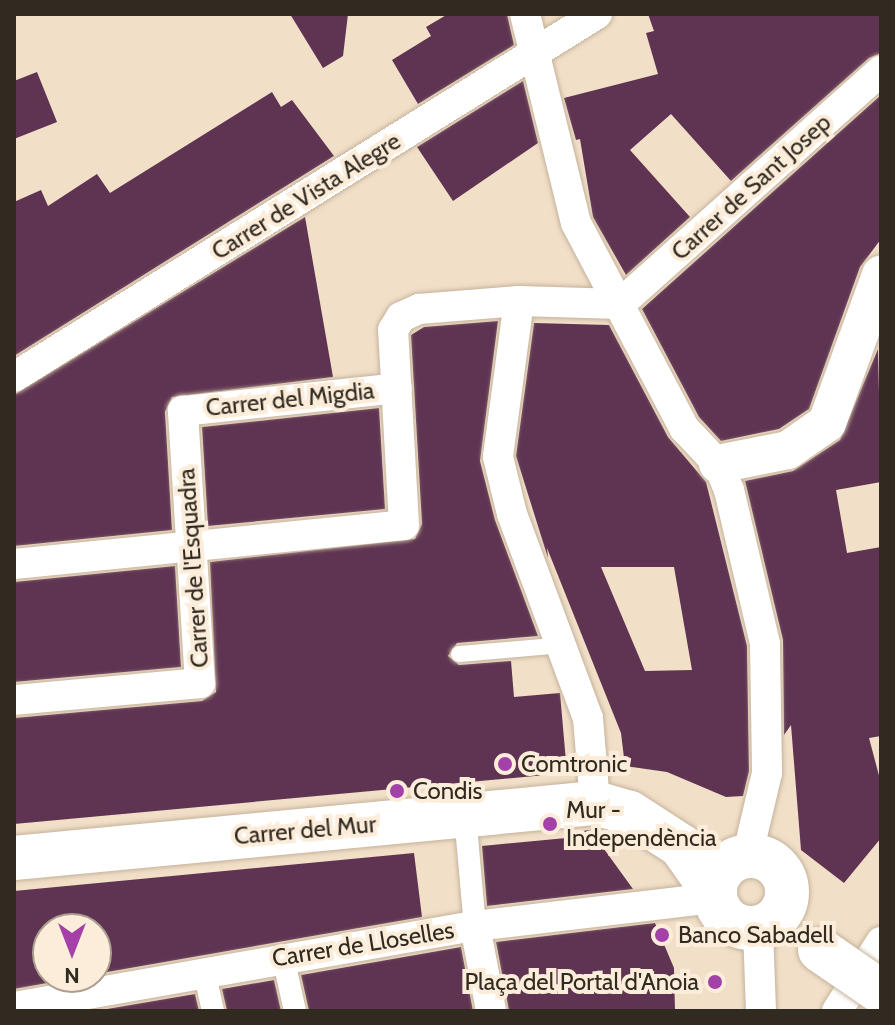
<!DOCTYPE html>
<html>
<head>
<meta charset="utf-8">
<style>
	body { margin:0 }
	#map { position:relative; width:895px; height:1025px; overflow:hidden; background:#f2dfc8; font-family:Cabin,sans-serif }
	div>[style] { position:absolute }
	[style*='--x'] { left:calc(var(--x)*1px); top:calc(var(--y)*1px); width:calc(var(--w)*1px); rotate:calc(var(--a)*1deg) }
	.building>* { inset:0; background:#5e3452 }
	.roads { filter:drop-shadow(0 0 2px #c5b29b) drop-shadow(0 0 2px #c5b29b) }
	.service>* { height:16px; margin:-8px; padding:0 8px; transform-origin:8px; border-radius:8px; background:#fff }
	.pedestrian>* { height:22px; margin:-11px; padding:0 11px; transform-origin:11px; border-radius:11px; background:#fff }
	.minor>* { height:30px; margin:-15px; padding:0 15px; transform-origin:15px; border-radius:15px; background:#fff }
	.tertiary>* { height:38px; margin:-19px; padding:0 19px; transform-origin:19px; border-radius:19px; background:#fff }
	.secondary>* { height:44px; margin:-22px; padding:0 22px; transform-origin:22px; border-radius:22px; background:#fff }
	.secondary>.ring { margin:-22px; padding:0; box-sizing:content-box; background:none; border:44px solid #fff; border-radius:50% }
	.bridges { filter:drop-shadow(0 0 2px #c5b29b) drop-shadow(0 0 2px #c5b29b) }
	.secondary-bridge>* { height:44px; margin:-22px; padding:0 22px; transform-origin:22px; border-radius:22px; background:#fff }
	.dots>* { width:22px; height:22px; translate:-50% -50%; box-sizing:border-box; border:4px solid #fcedda; border-radius:50% }
	span { translate:-50% -50%; white-space:nowrap; text-align:center; line-height:1.15; -webkit-text-stroke:8px #fcedda; paint-order:stroke }
	.street-label { font-size:24px; color:#312a21 }
	.poi-label { font-size:24px; color:#312a21 }
	.left { translate:0 -50%; text-align:left }
	.right { translate:-100% -50%; text-align:right }
	.frame { position:absolute; inset:0; border:16px solid #312a21; pointer-events:none }
	.north { position:absolute; left:32px; top:913px; width:80px; height:80px; box-sizing:border-box; background:#fcedda; border:2px solid #ab9f90; border-radius:50%; rotate:180deg; font-size:22px; font-weight:700; line-height:32px; text-align:center; color:#312a21 }
	.north::after { content:''; display:block; margin:auto; width:28px; height:36px; background:#a341a8; clip-path:polygon(50% 0,100% 100%,50% 72%,0 100%) }
</style>
</head>
<body>
<div id="map">
	<div class="building">
		<i style="clip-path:polygon(290px 14px,348px 14px,343px 56px,323px 68px)"></i>
		<i style="clip-path:polygon(448px 14px,507px 14px,514px 45px,418px 104px,392px 60px,431px 36px,426px 27px)"></i>
		<i style="clip-path:polygon(648px 14px,881px 14px,881px 53px,869px 58px,731px 181px,671px 114px,630px 150px,690px 217px,626px 275px,593px 217px,580px 139px,576px 140px,564px 98px,658px 74px,646px 33px,654px 31px)"></i>
		<i style="clip-path:polygon(37px 72px,57px 122px,14px 139px,14px 81px)"></i>
		<i style="clip-path:polygon(523px 81px,538px 143px,453px 201px,417px 147px)"></i>
		<i style="clip-path:polygon(272px 92px,281px 107px,292px 100px,334px 156px,14px 356px,14px 202px,41px 190px,48px 206px,97px 174px,110px 193px)"></i>
		<i style="clip-path:polygon(881px 95px,881px 239px,860px 267px,809px 409px,779px 429px,721px 441px,699px 417px,642px 309px)"></i>
		<i style="clip-path:polygon(305px 217px,333px 377px,172px 397px,165px 412px,172px 530px,14px 546px,14px 395px)"></i>
		<i style="clip-path:polygon(498px 321px,480px 461px,495px 520px,538px 636px,457px 643px,448px 656px,459px 665px,511px 661px,514px 697px,560px 693px,567px 773px,14px 824px,14px 718px,202px 701px,216px 692px,210px 562px,415px 539px,422px 524px,411px 335px,424px 327px)"></i>
		<i style="clip-path:polygon(evenodd,534px 323px,609px 325px,668px 437px,706px 482px,747px 646px,749px 771px,743px 796px,726px 797px,667px 772px,625px 766px,621px 733px,547px 548px,548px 558px,516px 456px,534px 323px,601px 567px,674px 567px,692px 670px,645px 671px,601px 567px)"></i>
		<i style="clip-path:polygon(878px 349px,881px 482px,836px 490px,847px 553px,881px 547px,881px 736px,869px 738px,881px 783px,881px 838px,844px 883px,801px 850px,791px 725px,784px 735px,783px 640px,745px 481px,793px 471px,840px 440px)"></i>
		<i style="clip-path:polygon(379px 408px,385px 509px,208px 526px,202px 427px)"></i>
		<i style="clip-path:polygon(175px 566px,181px 667px,14px 682px,14px 582px)"></i>
		<i style="clip-path:polygon(595px 829px,619px 836px,604px 849px,633px 889px,487px 906px,482px 846px,577px 837px,577px 832px)"></i>
		<i style="clip-path:polygon(414px 853px,422px 917px,96px 974px,96px 929px,48px 929px,48px 977px,81px 977px,14px 989px,14px 891px)"></i>
		<i style="clip-path:polygon(655px 923px,674px 968px,675px 1011px,509px 1011px,496px 942px)"></i>
		<i style="clip-path:polygon(461px 947px,473px 1011px,309px 1011px,301px 975px)"></i>
		<i style="clip-path:polygon(274px 980px,281px 1011px,227px 1011px,222px 989px)"></i>
		<i style="clip-path:polygon(195px 994px,199px 1011px,95px 1011px)"></i>
	</div>
	<div class="roads">
		<div class="service">
			<i style="--x:459;--y:654;--w:105;--a:-4.9"></i>
		</div>
		<div class="pedestrian">
			<i style="--x:465;--y:815;--w:111;--a:84.9"></i>
			<i style="--x:283;--y:957;--w:55;--a:77.5"></i>
			<i style="--x:204;--y:971;--w:41;--a:77.3"></i>
		</div>
		<div class="minor">
			<i style="--x:525;--y:14;--w:215;--a:76.3"></i>
			<i style="--x:576;--y:223;--w:232;--a:62.2"></i>
			<i style="--x:684;--y:428;--w:50;--a:46.6"></i>
			<i style="--x:718;--y:464;--w:28;--a:67"></i>
			<i style="--x:729;--y:490;--w:158;--a:76.8"></i>
			<i style="--x:765;--y:644;--w:129;--a:89.1"></i>
			<i style="--x:767;--y:773;--w:86;--a:103.4"></i>
			<i style="--x:519;--y:301;--w:157;--a:97.7"></i>
			<i style="--x:498;--y:457;--w:59;--a:76.2"></i>
			<i style="--x:512;--y:514;--w:218;--a:69.6"></i>
			<i style="--x:588;--y:718;--w:85;--a:85.3"></i>
			<i style="--x:620;--y:304;--w:350;--a:-41.8"></i>
			<i style="--x:14;--y:377;--w:687;--a:-31.91"></i>
			<i style="--x:14;--y:564;--w:392;--a:-5.7"></i>
			<i style="--x:404;--y:525;--w:195;--a:-93.2"></i>
			<i style="--x:393;--y:330;--w:15;--a:-58"></i>
			<i style="--x:401;--y:317;--w:20;--a:-24"></i>
			<i style="--x:419;--y:309;--w:100;--a:-4.6"></i>
			<i style="--x:519;--y:301;--w:101;--a:1.7"></i>
			<i style="--x:14;--y:700;--w:187;--a:-5.2"></i>
			<i style="--x:200;--y:683;--w:273;--a:-93.6"></i>
			<i style="--x:183;--y:411;--w:215;--a:-6.1"></i>
			<i style="--x:475;--y:926;--w:86;--a:79.3"></i>
			<i style="--x:758;--y:929;--w:82;--a:87.9"></i>
			<i style="--x:14;--y:1007;--w:468;--a:-10"></i>
			<i style="--x:475;--y:926;--w:242;--a:-6.7"></i>
			<i style="--x:837;--y:1011;--w:82;--a:-57.5"></i>
		</div>
		<div class="tertiary">
			<i style="--x:718;--y:464;--w:71;--a:-11.3"></i>
			<i style="--x:788;--y:450;--w:47;--a:-34.7"></i>
			<i style="--x:827;--y:423;--w:158;--a:-70"></i>
		</div>
		<div class="secondary">
			<i class="ring" style="left:715px;top:856px;width:28px;height:28px"></i>
			<i style="--x:14;--y:858;--w:584;--a:-5.41"></i>
			<i style="--x:595;--y:803;--w:36;--a:16"></i>
			<i style="--x:630;--y:813;--w:61;--a:32.9"></i>
			<i style="--x:681;--y:846;--w:57;--a:54.9"></i>
		</div>
	</div>
	<div class="bridges">
		<div class="secondary-bridge">
			<i style="--x:820;--y:950;--w:74;--a:34.5"></i>
		</div>
	</div>
	<div class="dots">
		<i style="left:505px;top:764px;background:#a341a8"></i>
		<i style="left:397px;top:791px;background:#a341a8"></i>
		<i style="left:550px;top:824px;background:#a341a8"></i>
		<i style="left:662px;top:935px;background:#a341a8"></i>
		<i style="left:715px;top:982px;background:#a341a8"></i>
	</div>
	<div class="street-label">
		<span style="left:751px;top:187px;rotate:-42deg">Carrer de Sant Josep</span>
		<span style="left:306px;top:196px;rotate:-32deg">Carrer de Vista Alegre</span>
		<span style="left:290px;top:399px;rotate:-6deg">Carrer del Migdia</span>
		<span style="left:193px;top:568px;rotate:-94deg">Carrer de l'Esquadra</span>
		<span style="left:305px;top:830px;rotate:-5deg">Carrer del Mur</span>
		<span style="left:363px;top:944px;rotate:-9deg">Carrer de Lloselles</span>
	</div>
	<div class="poi-label">
		<span class="left" style="left:521px;top:764px">Comtronic</span>
		<span class="left" style="left:413px;top:791px">Condis</span>
		<span class="left" style="left:566px;top:824px">Mur -<br>Independència</span>
		<span class="left" style="left:678px;top:935px">Banco Sabadell</span>
		<span class="right" style="left:699px;top:982px">Plaça del Portal d'Anoia</span>
	</div>
	<div class="frame"></div>
	<div class="north">N</div>
</div>
</body>
</html>
